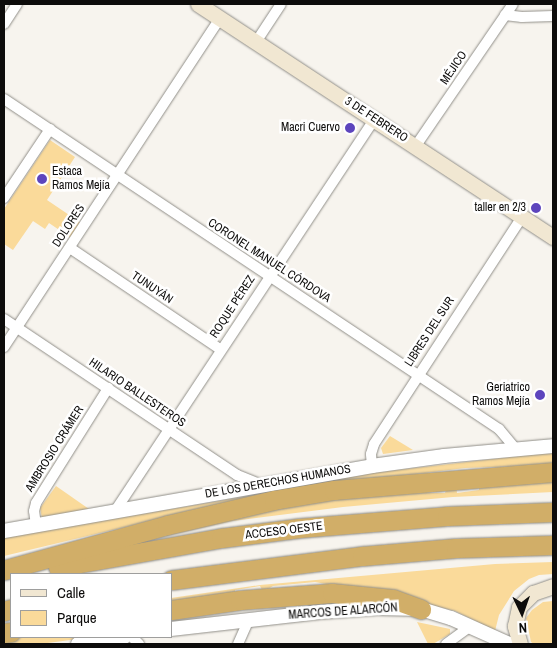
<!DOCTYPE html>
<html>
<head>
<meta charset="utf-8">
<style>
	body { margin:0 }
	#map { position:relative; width:557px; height:648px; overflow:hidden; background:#f7f4ee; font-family:"Archivo Narrow",sans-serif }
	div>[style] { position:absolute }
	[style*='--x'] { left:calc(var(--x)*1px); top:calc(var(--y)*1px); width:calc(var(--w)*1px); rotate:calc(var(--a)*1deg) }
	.green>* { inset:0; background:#fada9a }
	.roads { filter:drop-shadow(0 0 1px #918f89) drop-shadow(0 0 1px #918f89) }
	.minor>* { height:10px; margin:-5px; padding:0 5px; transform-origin:5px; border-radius:5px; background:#fff }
	.tertiary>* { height:14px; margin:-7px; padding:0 7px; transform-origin:7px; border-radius:7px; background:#fff }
	.secondary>* { height:15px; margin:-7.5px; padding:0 7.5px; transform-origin:7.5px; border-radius:7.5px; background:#f1e7d2 }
	.motorway>* { height:19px; margin:-9.5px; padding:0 9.5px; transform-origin:9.5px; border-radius:9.5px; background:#d1ae68 }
	.dots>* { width:14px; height:14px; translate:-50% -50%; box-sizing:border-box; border:2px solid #fff; border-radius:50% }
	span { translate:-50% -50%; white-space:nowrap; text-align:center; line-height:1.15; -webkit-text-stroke:5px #fff; paint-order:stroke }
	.street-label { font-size:12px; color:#0d0c0b }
	.poi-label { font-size:12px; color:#0d0c0b }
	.right { translate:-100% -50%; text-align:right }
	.left { translate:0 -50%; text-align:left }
	.frame { position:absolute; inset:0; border:5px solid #0d0c0b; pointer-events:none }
	.legend { position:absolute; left:10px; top:573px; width:162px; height:65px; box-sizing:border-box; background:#fff; border:1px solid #9e9e9d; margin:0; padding:6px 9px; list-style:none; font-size:15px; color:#0d0c0b }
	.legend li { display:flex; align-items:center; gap:10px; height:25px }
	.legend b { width:25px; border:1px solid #9e9e9d }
	.north { position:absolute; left:497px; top:588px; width:50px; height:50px; -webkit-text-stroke:4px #fff; paint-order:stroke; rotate:177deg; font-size:14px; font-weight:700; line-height:20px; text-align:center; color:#0d0c0b }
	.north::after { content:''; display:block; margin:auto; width:18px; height:22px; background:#0d0c0b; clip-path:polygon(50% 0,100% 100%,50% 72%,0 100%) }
</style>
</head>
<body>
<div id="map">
	<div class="green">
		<i style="clip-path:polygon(50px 140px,75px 157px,47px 200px,81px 223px,71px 238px,49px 223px,45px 229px,33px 221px,13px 250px,4px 244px,4px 209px)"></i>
		<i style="clip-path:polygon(390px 436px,413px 450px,383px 454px,381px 448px)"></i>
		<i style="clip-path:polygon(553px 452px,553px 465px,465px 468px,267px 493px,4px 556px,4px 537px,267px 493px,362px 474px)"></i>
		<i style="clip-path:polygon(553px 476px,553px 492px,453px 497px,343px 507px,233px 521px,167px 536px,165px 528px,262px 506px,424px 489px,424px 493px,445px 493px,448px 484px,456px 483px,457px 493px,479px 490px,479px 486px)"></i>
		<i style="clip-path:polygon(56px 486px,89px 509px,42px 518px,40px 508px)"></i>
		<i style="clip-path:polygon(553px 562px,553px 574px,539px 575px,529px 579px,514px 591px,499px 615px,495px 631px,455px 611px,393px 596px,315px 582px,273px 586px,263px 592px,260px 586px,235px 590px,235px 594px,171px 607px,171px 598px,260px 585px,495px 564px)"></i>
		<i style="clip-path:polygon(553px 601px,553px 644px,534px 644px,531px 642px,526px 618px,532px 610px,543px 602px)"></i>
		<i style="clip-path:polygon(417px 622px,450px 629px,450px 634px,433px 644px,428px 644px)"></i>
		<i style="clip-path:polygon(4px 636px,11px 637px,93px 637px,40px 644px,4px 644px)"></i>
	</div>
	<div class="roads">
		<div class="minor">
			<i style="--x:505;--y:15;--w:17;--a:7"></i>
			<i style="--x:522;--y:17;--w:31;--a:-2"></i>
			<i style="--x:4;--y:24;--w:24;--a:-57"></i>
			<i style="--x:256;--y:42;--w:45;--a:-56.7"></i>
			<i style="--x:4;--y:99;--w:595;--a:33.69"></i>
			<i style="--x:499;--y:429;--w:25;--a:50"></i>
			<i style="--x:415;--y:147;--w:173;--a:-55.6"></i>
			<i style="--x:4;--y:198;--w:83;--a:-56.3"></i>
			<i style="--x:70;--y:248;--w:181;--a:34"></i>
			<i style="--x:4;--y:319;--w:280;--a:33.8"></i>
			<i style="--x:237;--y:475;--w:24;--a:22"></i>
			<i style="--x:4;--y:347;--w:394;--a:-56.7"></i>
			<i style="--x:372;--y:466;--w:12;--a:-95"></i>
			<i style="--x:371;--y:454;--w:10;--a:-73"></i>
			<i style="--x:374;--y:444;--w:271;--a:-56.9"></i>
			<i style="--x:115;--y:511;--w:470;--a:-56.5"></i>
			<i style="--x:36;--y:525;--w:14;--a:-98"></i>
			<i style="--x:34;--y:511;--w:8;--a:-76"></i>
			<i style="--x:36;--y:503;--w:136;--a:-57.9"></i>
			<i style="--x:132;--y:637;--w:10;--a:45"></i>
			<i style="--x:238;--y:644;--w:27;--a:-66"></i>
			<i style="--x:446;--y:644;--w:31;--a:-36"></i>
		</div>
		<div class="tertiary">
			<i style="--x:4;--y:531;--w:374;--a:-10"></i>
			<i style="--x:372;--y:466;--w:73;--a:-7.9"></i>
			<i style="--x:444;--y:456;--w:109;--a:-5.2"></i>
			<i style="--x:171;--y:629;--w:150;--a:-6.5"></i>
			<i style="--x:320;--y:612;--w:57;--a:-4"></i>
			<i style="--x:377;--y:608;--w:44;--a:1.3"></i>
			<i style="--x:421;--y:609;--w:31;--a:17"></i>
			<i style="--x:451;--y:618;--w:64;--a:24.1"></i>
			<i style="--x:78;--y:644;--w:47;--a:-8.7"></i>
		</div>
		<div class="secondary">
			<i style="--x:198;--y:4;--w:425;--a:33.3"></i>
			<i style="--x:520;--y:644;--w:19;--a:-106"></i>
			<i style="--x:515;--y:626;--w:19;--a:-78"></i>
			<i style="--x:519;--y:607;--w:20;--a:-45"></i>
			<i style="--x:533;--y:593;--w:21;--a:-19"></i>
		</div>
		<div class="motorway">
			<i style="--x:58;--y:567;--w:166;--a:-10.1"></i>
			<i style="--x:221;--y:538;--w:79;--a:-7.3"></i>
			<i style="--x:299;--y:528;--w:148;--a:-4.6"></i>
			<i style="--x:447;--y:516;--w:106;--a:-2.2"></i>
			<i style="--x:4;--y:570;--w:169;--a:-15.4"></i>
			<i style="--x:167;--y:525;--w:110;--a:-13.2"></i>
			<i style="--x:274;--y:500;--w:61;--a:-9.5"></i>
			<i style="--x:334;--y:490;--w:220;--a:-4.7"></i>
			<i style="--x:171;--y:580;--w:193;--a:-7.2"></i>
			<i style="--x:362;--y:556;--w:94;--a:-4.9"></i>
			<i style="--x:456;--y:548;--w:97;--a:-1.8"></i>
			<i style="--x:171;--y:610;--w:70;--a:-8.2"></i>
			<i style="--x:240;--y:600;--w:92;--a:-4.4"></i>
			<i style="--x:332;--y:593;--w:61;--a:5.6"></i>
			<i style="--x:393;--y:599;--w:30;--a:20"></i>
			<i style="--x:4;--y:611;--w:7;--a:-16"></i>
			<i style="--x:4;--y:633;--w:7;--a:-8"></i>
		</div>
	</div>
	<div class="dots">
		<i style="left:350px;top:128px;background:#5d45bd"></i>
		<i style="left:42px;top:179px;background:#5d45bd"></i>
		<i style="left:536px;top:208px;background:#5d45bd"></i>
		<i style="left:540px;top:395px;background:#5d45bd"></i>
	</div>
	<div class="street-label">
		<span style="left:454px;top:68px;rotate:-56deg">MÉJICO</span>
		<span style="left:376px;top:120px;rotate:33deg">3 DE FEBRERO</span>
		<span style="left:69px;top:226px;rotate:-57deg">DOLORES</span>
		<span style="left:269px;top:261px;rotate:33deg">CORONEL MANUEL CÓRDOVA</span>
		<span style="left:152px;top:288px;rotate:34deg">TUNUYÁN</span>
		<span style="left:233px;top:307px;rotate:-57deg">ROQUE PÉREZ</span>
		<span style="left:430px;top:332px;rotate:-57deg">LIBRES DEL SUR</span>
		<span style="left:137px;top:393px;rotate:34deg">HILARIO BALLESTEROS</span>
		<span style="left:55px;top:449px;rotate:-58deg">AMBROSIO CRÁMER</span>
		<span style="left:278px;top:482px;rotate:-10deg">DE LOS DERECHOS HUMANOS</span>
		<span style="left:284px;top:531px;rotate:-7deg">ACCESO OESTE</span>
		<span style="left:343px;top:612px;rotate:-4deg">MARCOS DE ALARCÓN</span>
	</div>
	<div class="poi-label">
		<span class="right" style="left:340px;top:128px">Macri Cuervo</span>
		<span class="left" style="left:52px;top:179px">Estaca<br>Ramos Mejía</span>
		<span class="right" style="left:526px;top:208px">taller en 2/3</span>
		<span class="right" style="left:530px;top:395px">Geriatrico<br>Ramos Mejía</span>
	</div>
	<div class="frame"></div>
	<ul class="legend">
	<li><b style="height:6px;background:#f1e7d2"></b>Calle</li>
	<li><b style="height:14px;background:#fada9a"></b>Parque</li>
	</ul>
	<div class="north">N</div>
</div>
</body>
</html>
